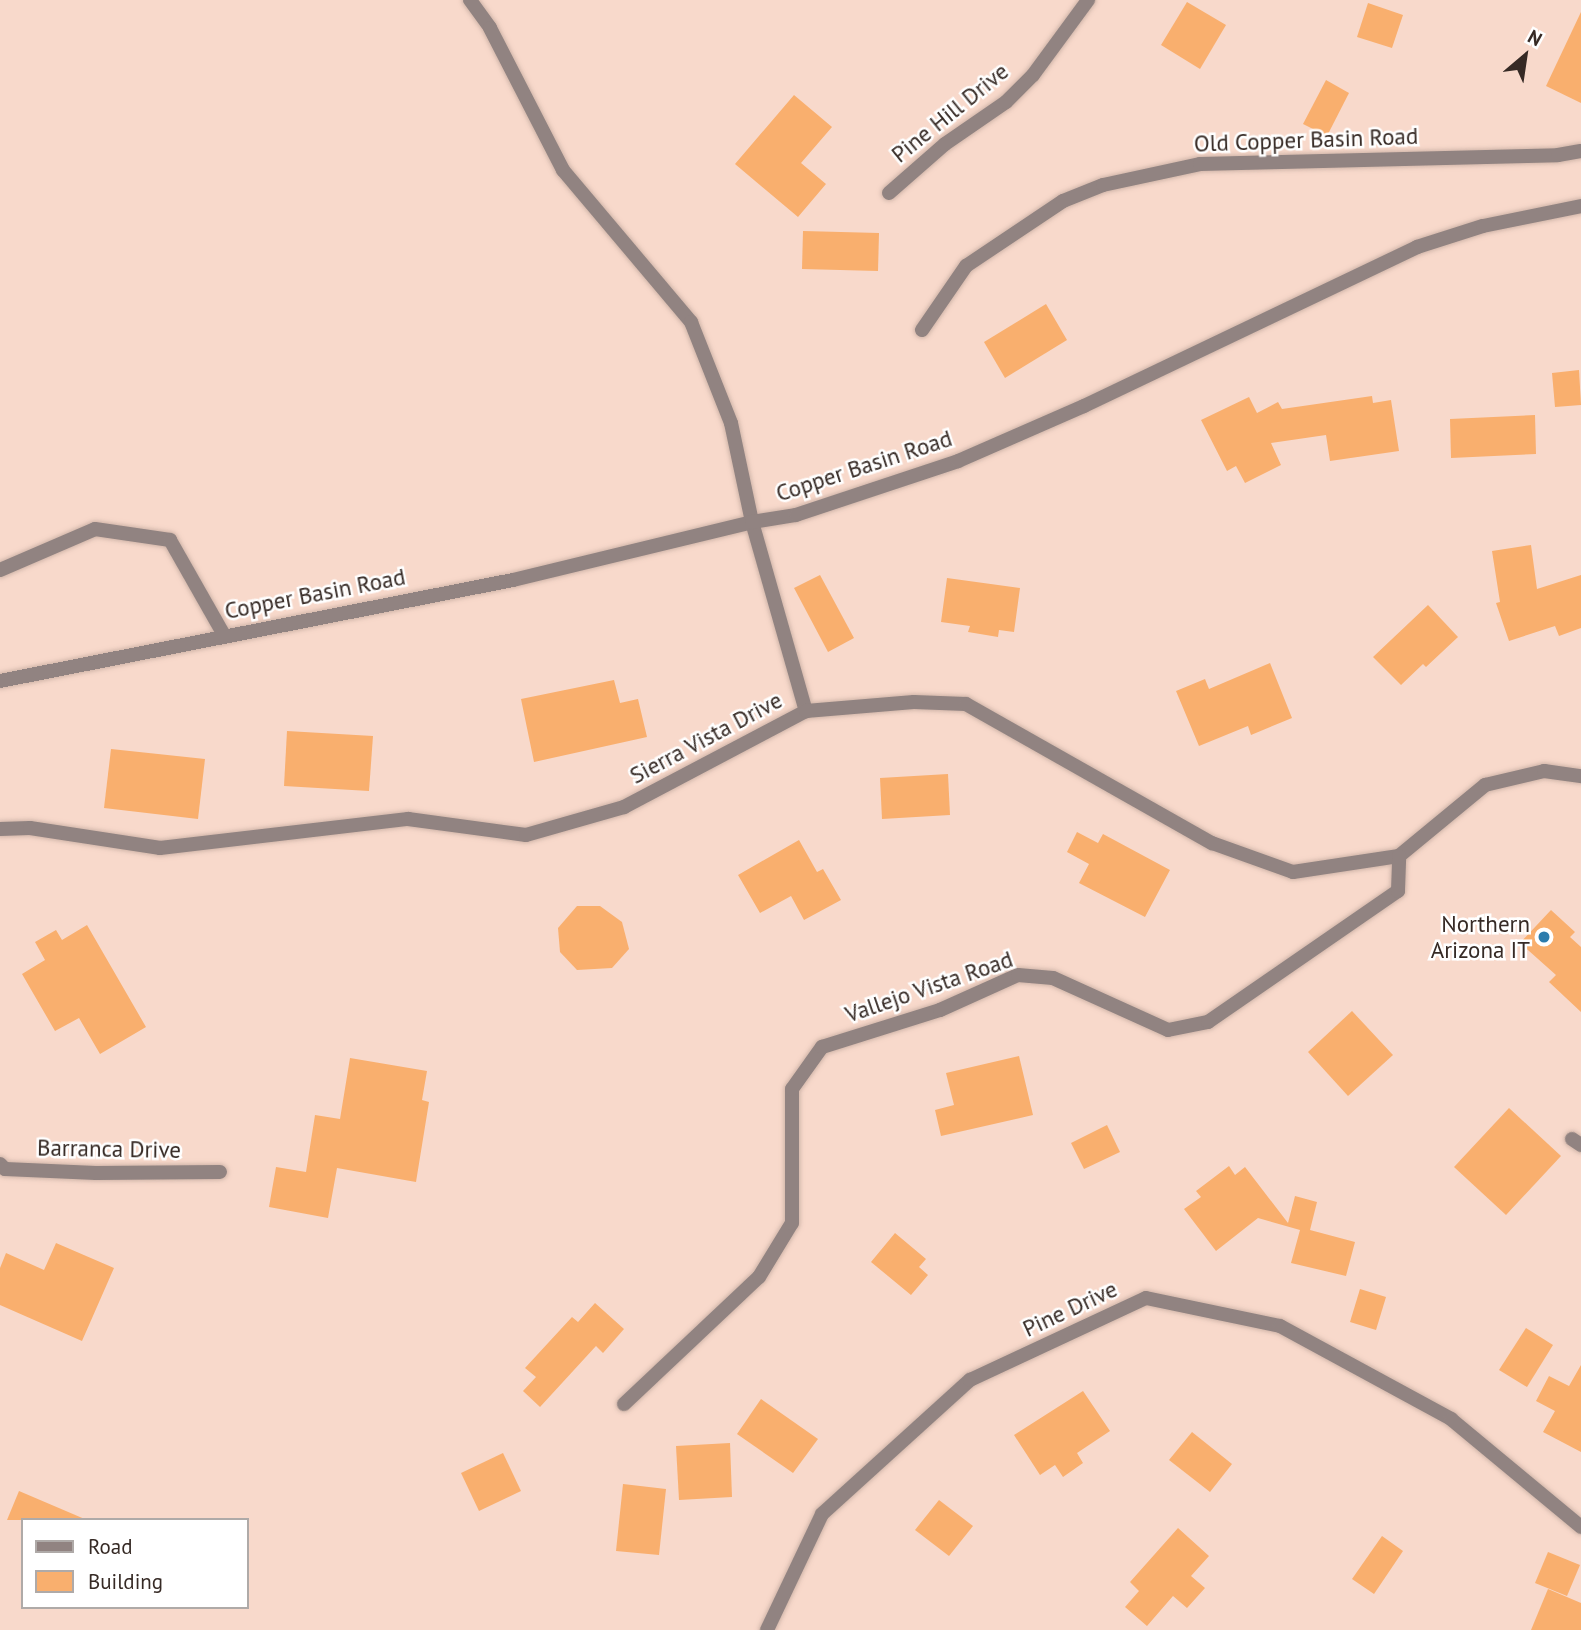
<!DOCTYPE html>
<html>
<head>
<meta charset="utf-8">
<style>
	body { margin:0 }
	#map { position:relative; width:1581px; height:1630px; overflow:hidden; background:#f8d9cb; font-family:"PT Sans",sans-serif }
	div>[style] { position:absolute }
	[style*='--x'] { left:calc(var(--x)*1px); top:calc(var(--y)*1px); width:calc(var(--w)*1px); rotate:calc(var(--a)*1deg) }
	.building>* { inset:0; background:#f9af6e }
	.roads { filter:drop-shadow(0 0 2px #d1b6aa) drop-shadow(0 0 2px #d1b6aa) }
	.minor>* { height:14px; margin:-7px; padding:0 7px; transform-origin:7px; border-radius:7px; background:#918381 }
	.tertiary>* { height:14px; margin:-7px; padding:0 7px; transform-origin:7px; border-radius:7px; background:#918381 }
	.dots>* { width:19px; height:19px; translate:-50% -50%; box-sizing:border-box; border:4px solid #fff; border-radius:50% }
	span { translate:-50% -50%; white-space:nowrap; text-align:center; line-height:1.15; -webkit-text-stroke:5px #fff; paint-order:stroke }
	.street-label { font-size:23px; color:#362a25 }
	.poi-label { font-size:23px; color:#362a25 }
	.right { translate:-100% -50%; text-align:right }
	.legend { position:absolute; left:21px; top:1518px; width:228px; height:91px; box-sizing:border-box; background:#fff; border:2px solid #afaaa8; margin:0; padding:9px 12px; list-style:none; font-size:21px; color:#362a25 }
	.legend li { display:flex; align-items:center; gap:14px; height:35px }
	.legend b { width:35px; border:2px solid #afaaa8 }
	.north { position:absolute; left:1490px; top:21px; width:70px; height:70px; -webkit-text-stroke:5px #fff; paint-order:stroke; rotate:29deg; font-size:19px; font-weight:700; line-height:28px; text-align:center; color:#362a25 }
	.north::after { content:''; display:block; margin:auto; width:24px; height:32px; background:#362a25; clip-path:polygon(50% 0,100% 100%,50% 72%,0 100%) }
</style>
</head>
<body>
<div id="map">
	<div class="building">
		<i style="clip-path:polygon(1187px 2px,1226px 25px,1200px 69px,1161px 45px)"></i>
		<i style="clip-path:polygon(1368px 3px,1403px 15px,1392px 48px,1357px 37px)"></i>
		<i style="clip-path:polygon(1581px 12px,1581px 103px,1546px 86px)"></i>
		<i style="clip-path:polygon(1326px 80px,1349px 93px,1327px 136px,1303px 124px)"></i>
		<i style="clip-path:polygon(794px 95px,832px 127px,801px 163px,826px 184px,798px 217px,735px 164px)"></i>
		<i style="clip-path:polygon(803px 231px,879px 233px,878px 271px,802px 269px)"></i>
		<i style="clip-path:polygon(1046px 304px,1067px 340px,1005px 378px,984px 342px)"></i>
		<i style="clip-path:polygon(1579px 370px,1581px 405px,1555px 407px,1552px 373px)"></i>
		<i style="clip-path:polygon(1372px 396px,1373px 403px,1391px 400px,1399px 451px,1330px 461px,1326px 435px,1271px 443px,1281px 465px,1245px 483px,1236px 466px,1227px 471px,1201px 420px,1249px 397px,1257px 413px,1278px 402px,1282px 409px)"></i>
		<i style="clip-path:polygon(1535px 415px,1536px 454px,1451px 458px,1450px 419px)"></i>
		<i style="clip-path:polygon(1531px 545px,1537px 589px,1581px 575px,1581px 628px,1559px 636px,1555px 626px,1509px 641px,1496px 603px,1500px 602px,1492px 551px)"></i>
		<i style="clip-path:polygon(820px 575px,854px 638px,828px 652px,794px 588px)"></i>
		<i style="clip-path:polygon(947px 578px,1020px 588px,1014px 632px,999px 630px,998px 637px,968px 632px,970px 626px,941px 622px)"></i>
		<i style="clip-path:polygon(1428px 605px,1458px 637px,1426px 667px,1423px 664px,1401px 685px,1373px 657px)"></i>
		<i style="clip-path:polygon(1270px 663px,1292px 718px,1251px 735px,1248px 726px,1199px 746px,1176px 691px,1205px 679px,1209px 689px)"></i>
		<i style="clip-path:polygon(614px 680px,620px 703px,638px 699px,647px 737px,534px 762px,521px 699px)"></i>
		<i style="clip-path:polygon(287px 731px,373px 736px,369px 791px,284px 786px)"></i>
		<i style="clip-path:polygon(111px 749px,205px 759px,198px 819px,104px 808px)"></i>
		<i style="clip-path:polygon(948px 774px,950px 815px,882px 819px,880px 778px)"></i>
		<i style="clip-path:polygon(1077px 832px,1098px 843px,1103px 834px,1170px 870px,1145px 917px,1079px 883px,1089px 864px,1067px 852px)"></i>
		<i style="clip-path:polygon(799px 840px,817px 872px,823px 869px,841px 900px,804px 920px,791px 896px,760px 913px,738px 875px)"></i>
		<i style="clip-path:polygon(577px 906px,600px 906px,622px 922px,629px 949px,612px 968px,577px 970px,560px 952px,558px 928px)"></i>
		<i style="clip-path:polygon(1551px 910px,1575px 932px,1570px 937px,1581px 947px,1581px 1012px,1549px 982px,1556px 975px,1520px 943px)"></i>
		<i style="clip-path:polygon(87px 925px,146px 1027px,100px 1054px,79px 1018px,55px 1031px,22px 974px,45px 960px,35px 942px,56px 930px,62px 940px)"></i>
		<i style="clip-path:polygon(1352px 1011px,1393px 1055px,1348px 1096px,1308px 1052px)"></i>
		<i style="clip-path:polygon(1019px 1056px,1033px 1115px,941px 1136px,935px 1110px,954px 1105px,946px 1073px)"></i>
		<i style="clip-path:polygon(350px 1058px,427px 1071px,422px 1100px,429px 1102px,416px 1182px,337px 1168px,328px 1218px,269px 1207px,276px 1167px,306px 1172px,315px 1115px,340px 1119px)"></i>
		<i style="clip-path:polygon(1509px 1108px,1561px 1156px,1506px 1215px,1454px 1167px)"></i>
		<i style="clip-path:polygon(1107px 1125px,1120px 1152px,1084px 1169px,1071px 1143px)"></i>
		<i style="clip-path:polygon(1229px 1166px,1235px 1175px,1245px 1167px,1288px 1223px,1295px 1196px,1317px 1202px,1310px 1230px,1355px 1242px,1346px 1276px,1291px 1263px,1300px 1230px,1258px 1218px,1216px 1251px,1184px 1209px,1201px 1197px,1196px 1191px)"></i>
		<i style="clip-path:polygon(895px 1233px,926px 1259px,919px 1267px,928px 1275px,911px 1295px,871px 1262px)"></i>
		<i style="clip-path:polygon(56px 1243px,114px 1268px,82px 1341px,0 1305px,0 1268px,6px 1253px,44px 1270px)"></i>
		<i style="clip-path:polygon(1360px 1289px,1386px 1297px,1376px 1330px,1350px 1322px)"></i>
		<i style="clip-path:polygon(595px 1303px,624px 1329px,603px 1353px,596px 1346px,540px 1407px,523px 1391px,536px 1377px,525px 1368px,572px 1317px,578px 1322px)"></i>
		<i style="clip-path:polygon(1526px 1328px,1553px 1345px,1527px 1387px,1499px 1370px)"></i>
		<i style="clip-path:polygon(1581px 1365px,1581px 1452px,1543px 1432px,1555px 1411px,1536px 1401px,1549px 1376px,1569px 1386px)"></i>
		<i style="clip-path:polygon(1083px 1391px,1110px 1431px,1077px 1453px,1083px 1463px,1063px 1477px,1055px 1465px,1040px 1475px,1014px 1435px)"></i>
		<i style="clip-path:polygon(761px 1399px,818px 1439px,793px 1473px,737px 1434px)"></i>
		<i style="clip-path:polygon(1192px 1432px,1232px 1464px,1210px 1492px,1169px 1460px)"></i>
		<i style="clip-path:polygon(730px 1443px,732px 1497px,679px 1500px,676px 1446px)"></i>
		<i style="clip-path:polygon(503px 1453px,521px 1491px,479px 1511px,461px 1473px)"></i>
		<i style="clip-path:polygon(623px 1484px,666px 1489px,659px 1555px,616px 1551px)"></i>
		<i style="clip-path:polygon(19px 1491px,87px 1520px,7px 1520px)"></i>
		<i style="clip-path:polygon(939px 1500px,973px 1526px,949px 1556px,915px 1530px)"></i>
		<i style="clip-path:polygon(1178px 1528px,1209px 1556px,1191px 1576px,1205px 1588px,1187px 1608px,1173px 1596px,1147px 1626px,1125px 1607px,1139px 1591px,1130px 1582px)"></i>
		<i style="clip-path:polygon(1382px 1536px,1403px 1551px,1374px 1594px,1352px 1579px)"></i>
		<i style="clip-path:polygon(1548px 1552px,1580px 1565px,1567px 1596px,1535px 1583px)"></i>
		<i style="clip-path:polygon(1548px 1589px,1581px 1603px,1581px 1630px,1531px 1630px)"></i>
	</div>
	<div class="roads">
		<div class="minor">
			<i style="--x:889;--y:193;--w:74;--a:-41.2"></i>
			<i style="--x:945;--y:144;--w:74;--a:-34.5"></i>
			<i style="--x:1006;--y:102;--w:38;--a:-45"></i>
			<i style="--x:1033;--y:75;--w:93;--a:-53.7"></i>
			<i style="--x:922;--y:330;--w:78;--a:-55.5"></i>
			<i style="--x:966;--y:266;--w:117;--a:-33.8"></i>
			<i style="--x:1063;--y:201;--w:43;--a:-21.8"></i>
			<i style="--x:1103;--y:185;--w:99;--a:-12.2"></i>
			<i style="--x:1200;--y:164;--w:358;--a:-1.4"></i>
			<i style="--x:1558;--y:155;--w:23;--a:-10"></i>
			<i style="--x:752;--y:522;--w:197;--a:74.1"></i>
			<i style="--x:0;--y:570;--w:103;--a:-23.3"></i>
			<i style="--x:95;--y:529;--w:76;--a:8.3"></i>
			<i style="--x:170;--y:540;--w:109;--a:60.4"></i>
			<i style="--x:0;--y:829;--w:30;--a:-2"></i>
			<i style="--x:30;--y:828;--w:132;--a:8.7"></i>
			<i style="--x:160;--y:848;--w:250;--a:-6.7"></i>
			<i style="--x:408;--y:819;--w:119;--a:7.7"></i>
			<i style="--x:526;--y:835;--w:102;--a:-15.9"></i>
			<i style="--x:624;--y:807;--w:206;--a:-27.8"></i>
			<i style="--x:806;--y:711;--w:108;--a:-4.8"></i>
			<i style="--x:914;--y:702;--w:52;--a:2.2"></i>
			<i style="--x:966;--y:704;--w:283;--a:29.5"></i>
			<i style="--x:1212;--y:843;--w:86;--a:19.7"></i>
			<i style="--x:1293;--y:872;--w:107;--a:-8.6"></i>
			<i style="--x:1399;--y:856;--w:112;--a:-39.5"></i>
			<i style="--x:1485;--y:785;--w:61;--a:-13.3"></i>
			<i style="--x:1544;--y:771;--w:37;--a:8"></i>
			<i style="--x:1572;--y:1139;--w:11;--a:34"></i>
			<i style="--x:0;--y:1164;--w:7;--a:45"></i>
			<i style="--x:5;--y:1169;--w:91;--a:2.5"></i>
			<i style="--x:96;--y:1173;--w:124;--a:-0.5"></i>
			<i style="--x:624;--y:1404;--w:185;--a:-43.3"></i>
			<i style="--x:759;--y:1277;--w:63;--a:-58.6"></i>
			<i style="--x:792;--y:1223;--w:134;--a:-90"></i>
			<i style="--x:792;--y:1089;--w:52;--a:-54.5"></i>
			<i style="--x:822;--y:1047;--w:124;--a:-17.4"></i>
			<i style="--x:940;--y:1010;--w:85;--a:-24.2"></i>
			<i style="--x:1018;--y:975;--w:35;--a:5"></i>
			<i style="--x:1053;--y:978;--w:126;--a:24.3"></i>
			<i style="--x:1168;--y:1030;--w:41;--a:-11.3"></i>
			<i style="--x:1208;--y:1022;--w:231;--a:-34.6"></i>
			<i style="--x:1398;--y:891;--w:35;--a:-88"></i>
			<i style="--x:767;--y:1630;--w:128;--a:-64.6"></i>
			<i style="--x:822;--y:1514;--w:200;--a:-42.2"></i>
			<i style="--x:970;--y:1380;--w:194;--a:-25"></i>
			<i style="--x:1146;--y:1298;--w:137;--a:11.8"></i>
			<i style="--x:1280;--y:1326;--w:195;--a:28.5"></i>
			<i style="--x:1451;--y:1419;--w:169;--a:39.7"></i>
		</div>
		<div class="tertiary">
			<i style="--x:470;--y:0;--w:34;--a:54"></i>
			<i style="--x:490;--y:28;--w:160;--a:62.8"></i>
			<i style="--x:563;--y:170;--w:199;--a:49.9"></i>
			<i style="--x:691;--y:322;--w:109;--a:68.4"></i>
			<i style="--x:731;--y:423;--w:101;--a:78"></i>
			<i style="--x:0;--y:681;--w:523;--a:-11.14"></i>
			<i style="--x:513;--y:580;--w:246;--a:-13.6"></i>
			<i style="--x:752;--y:522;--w:45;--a:-9"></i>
			<i style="--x:796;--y:515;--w:171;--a:-18.4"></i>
			<i style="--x:958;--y:461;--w:137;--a:-23.6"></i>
			<i style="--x:1084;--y:406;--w:369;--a:-25.5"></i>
			<i style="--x:1417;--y:247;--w:69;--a:-17.7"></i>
			<i style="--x:1483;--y:226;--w:100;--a:-11.5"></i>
		</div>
	</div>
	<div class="dots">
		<i style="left:1544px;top:937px;background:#2c7cad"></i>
	</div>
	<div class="street-label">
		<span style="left:950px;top:113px;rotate:-39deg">Pine Hill Drive</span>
		<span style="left:1306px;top:140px;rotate:-2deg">Old Copper Basin Road</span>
		<span style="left:864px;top:466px;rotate:-18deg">Copper Basin Road</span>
		<span style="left:315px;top:594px;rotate:-11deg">Copper Basin Road</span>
		<span style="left:706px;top:738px;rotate:-28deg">Sierra Vista Drive</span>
		<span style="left:929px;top:987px;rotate:-19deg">Vallejo Vista Road</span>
		<span style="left:109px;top:1149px;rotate:1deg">Barranca Drive</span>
		<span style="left:1070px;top:1309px;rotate:-25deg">Pine Drive</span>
	</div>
	<div class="poi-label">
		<span class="right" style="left:1530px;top:937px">Northern<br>Arizona IT</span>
	</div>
	<ul class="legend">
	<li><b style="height:9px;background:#918381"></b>Road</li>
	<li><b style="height:19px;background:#f9af6e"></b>Building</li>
	</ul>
	<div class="north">N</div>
</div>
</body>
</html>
